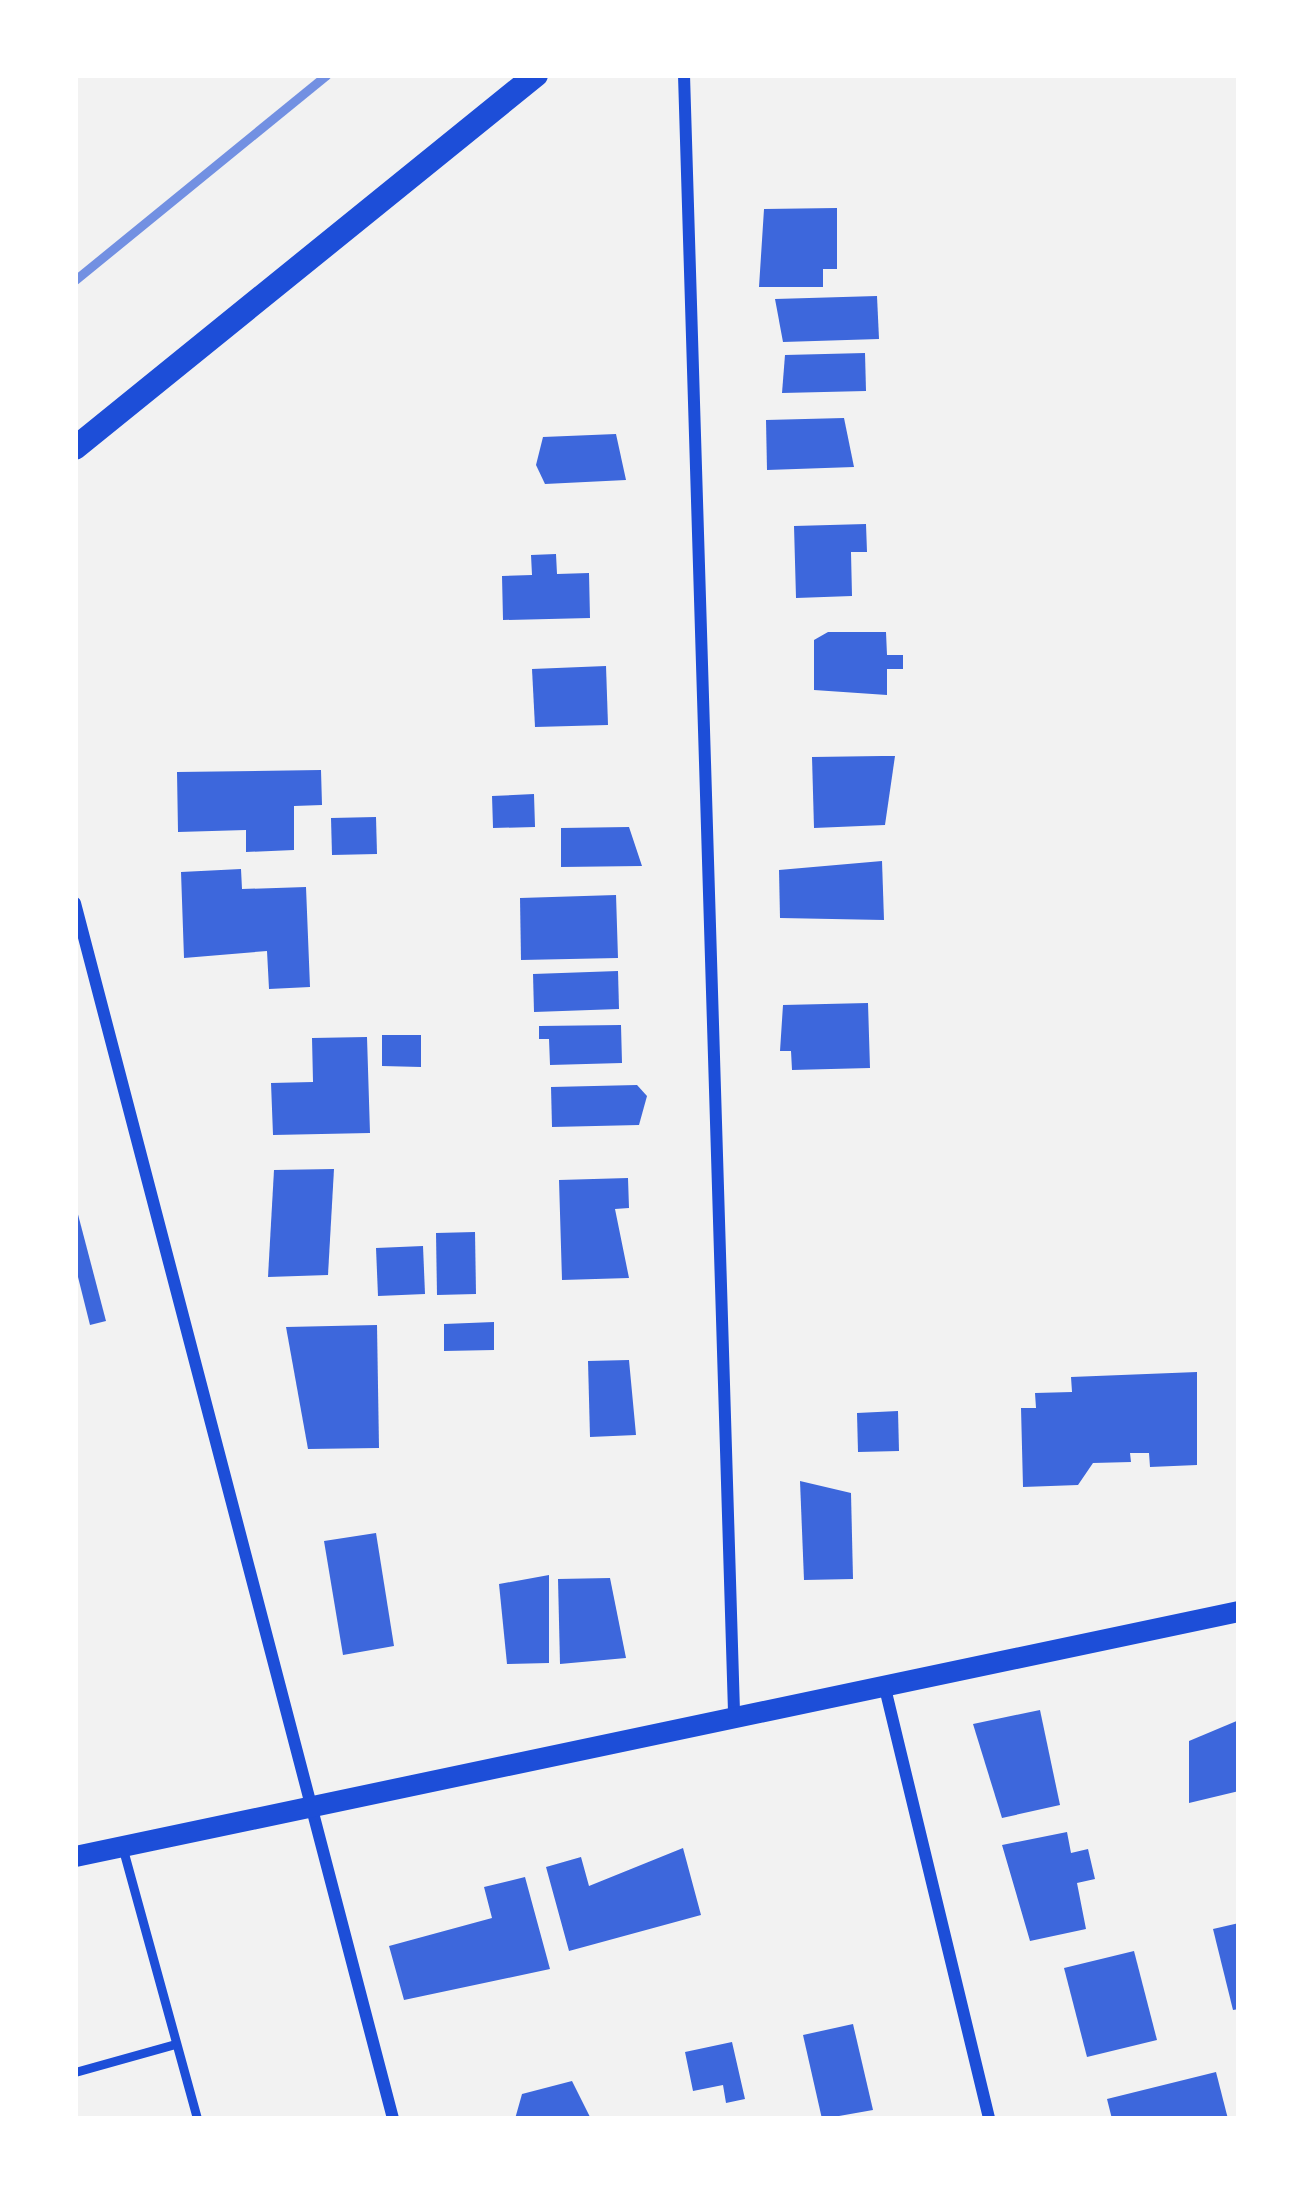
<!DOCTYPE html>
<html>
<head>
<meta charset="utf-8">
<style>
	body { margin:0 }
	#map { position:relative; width:1314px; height:2194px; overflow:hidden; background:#f2f2f2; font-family:Raleway,sans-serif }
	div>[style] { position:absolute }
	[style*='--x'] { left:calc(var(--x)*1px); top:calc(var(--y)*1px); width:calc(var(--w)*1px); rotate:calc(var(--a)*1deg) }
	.building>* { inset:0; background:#3d67dc }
	.service>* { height:9px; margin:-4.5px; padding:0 4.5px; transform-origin:4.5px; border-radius:4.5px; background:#1d4ed8 }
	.minor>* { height:12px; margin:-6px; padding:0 6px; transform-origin:6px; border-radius:6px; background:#1d4ed8 }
	.tertiary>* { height:21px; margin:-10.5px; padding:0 10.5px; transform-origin:10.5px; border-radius:10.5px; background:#1d4ed8 }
	.secondary>* { height:24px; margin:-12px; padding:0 12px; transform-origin:12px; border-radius:12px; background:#1d4ed8 }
	.rail>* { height:9px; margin:-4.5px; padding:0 4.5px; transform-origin:4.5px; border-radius:4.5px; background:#7290e2 }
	span { translate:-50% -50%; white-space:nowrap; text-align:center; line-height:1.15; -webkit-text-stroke:12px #fff; paint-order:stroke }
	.frame { position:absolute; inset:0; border:78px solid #fff; pointer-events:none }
</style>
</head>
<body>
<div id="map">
	<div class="building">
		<i style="clip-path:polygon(837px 208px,837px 269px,823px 269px,823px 287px,759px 287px,764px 209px)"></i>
		<i style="clip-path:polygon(877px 296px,879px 339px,783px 342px,775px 299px)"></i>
		<i style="clip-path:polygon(865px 353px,866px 391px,782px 393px,785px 355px)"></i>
		<i style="clip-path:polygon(844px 418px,854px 467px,767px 470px,766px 420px)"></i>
		<i style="clip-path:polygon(616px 434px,626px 480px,545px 484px,536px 465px,543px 437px)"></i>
		<i style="clip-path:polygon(866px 524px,867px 552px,851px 552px,852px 596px,796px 598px,794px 526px)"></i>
		<i style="clip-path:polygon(556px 554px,557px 574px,589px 573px,590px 618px,503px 620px,502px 576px,532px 575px,531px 555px)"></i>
		<i style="clip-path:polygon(828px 632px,886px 632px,887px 655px,903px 655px,903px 669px,887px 669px,887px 695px,814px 690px,814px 640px)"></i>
		<i style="clip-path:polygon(606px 666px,608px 725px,535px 727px,532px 669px)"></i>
		<i style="clip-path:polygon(882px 756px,895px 756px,885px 825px,814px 828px,812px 757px)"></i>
		<i style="clip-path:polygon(321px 770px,322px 805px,294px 806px,294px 850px,246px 852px,246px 830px,178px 832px,177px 772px)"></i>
		<i style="clip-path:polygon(534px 794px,535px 827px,493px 828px,492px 796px)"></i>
		<i style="clip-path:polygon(376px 817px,377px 854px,332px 855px,331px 818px)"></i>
		<i style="clip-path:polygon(629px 827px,642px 866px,561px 867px,561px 828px)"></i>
		<i style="clip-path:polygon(882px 861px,884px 920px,780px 918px,779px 870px)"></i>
		<i style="clip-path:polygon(241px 869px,242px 889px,306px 887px,310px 987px,269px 989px,267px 951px,184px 958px,181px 872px)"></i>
		<i style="clip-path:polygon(616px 895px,618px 958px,521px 960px,520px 898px)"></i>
		<i style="clip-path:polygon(618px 971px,619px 1009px,534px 1012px,533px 974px)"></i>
		<i style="clip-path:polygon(868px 1003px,870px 1068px,792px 1070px,791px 1051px,780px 1051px,783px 1005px)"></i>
		<i style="clip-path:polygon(621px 1025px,622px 1063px,550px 1065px,549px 1039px,539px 1039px,539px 1026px)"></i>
		<i style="clip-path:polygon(382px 1035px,421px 1035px,421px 1067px,382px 1066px)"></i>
		<i style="clip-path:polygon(367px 1037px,370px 1133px,273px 1135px,271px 1083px,313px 1082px,312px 1038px)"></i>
		<i style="clip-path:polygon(637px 1085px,647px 1096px,639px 1125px,552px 1127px,551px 1087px)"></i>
		<i style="clip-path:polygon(334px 1169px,328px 1275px,268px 1277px,274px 1170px)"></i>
		<i style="clip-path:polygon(628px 1178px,629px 1208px,615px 1209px,629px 1278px,562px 1280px,559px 1180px)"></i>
		<i style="clip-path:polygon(75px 1203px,106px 1321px,90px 1325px,75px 1265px)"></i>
		<i style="clip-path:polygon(475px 1232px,476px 1294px,437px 1295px,436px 1233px)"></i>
		<i style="clip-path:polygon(423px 1246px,425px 1294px,378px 1296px,376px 1248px)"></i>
		<i style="clip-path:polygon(494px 1322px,494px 1350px,444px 1351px,444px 1324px)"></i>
		<i style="clip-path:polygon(377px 1325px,379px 1448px,308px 1449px,286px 1327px)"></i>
		<i style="clip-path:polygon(629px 1360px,636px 1435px,590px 1437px,588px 1361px)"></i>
		<i style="clip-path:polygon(1197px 1372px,1197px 1465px,1150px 1467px,1149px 1453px,1130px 1453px,1131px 1462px,1093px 1463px,1078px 1485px,1023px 1487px,1021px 1408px,1036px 1408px,1035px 1393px,1072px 1392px,1071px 1377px)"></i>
		<i style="clip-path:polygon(898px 1411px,899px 1451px,858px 1452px,857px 1413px)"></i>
		<i style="clip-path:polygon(800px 1481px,851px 1493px,853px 1579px,804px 1580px)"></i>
		<i style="clip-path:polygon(376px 1533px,394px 1646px,343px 1655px,324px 1541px)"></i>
		<i style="clip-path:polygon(549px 1575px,549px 1663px,507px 1664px,499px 1584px)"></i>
		<i style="clip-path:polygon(610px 1578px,626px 1658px,560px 1664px,558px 1579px)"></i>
		<i style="clip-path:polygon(1040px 1710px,1060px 1805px,1002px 1818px,973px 1724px)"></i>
		<i style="clip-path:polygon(1239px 1720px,1239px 1791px,1189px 1803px,1189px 1741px)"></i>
		<i style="clip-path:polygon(1067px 1832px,1071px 1853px,1088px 1849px,1095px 1879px,1077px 1883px,1086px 1929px,1030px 1941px,1002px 1845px)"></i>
		<i style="clip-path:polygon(683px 1848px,701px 1915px,569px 1951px,546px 1867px,581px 1857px,589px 1886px)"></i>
		<i style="clip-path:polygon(525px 1877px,550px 1969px,404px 2000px,389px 1946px,492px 1918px,484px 1887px)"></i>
		<i style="clip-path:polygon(1239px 1923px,1239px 2009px,1233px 2010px,1213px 1929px)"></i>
		<i style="clip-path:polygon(1134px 1951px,1157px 2040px,1087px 2057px,1064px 1968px)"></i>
		<i style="clip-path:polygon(853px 2024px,873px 2110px,822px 2119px,803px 2035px)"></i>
		<i style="clip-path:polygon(732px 2042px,745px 2099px,726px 2103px,723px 2085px,693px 2091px,685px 2052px)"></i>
		<i style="clip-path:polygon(1216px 2072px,1228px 2119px,1112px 2119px,1107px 2099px)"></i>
		<i style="clip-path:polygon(572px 2081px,591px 2119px,515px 2119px,522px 2094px)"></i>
	</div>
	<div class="service">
		<i style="--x:122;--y:1846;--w:283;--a:74.6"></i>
		<i style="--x:75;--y:2072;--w:104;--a:-15.6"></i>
	</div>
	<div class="minor">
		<i style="--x:684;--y:75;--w:1642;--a:88.25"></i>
		<i style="--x:75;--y:903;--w:1257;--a:75.34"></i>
		<i style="--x:884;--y:1684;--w:447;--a:76.4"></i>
	</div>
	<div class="tertiary">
		<i style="--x:75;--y:1856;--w:1190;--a:-11.89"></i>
	</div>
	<div class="secondary">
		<i style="--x:75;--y:448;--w:593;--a:-38.98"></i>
	</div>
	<div class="rail">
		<i style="--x:75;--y:280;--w:324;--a:-39.2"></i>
	</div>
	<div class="frame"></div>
</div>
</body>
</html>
